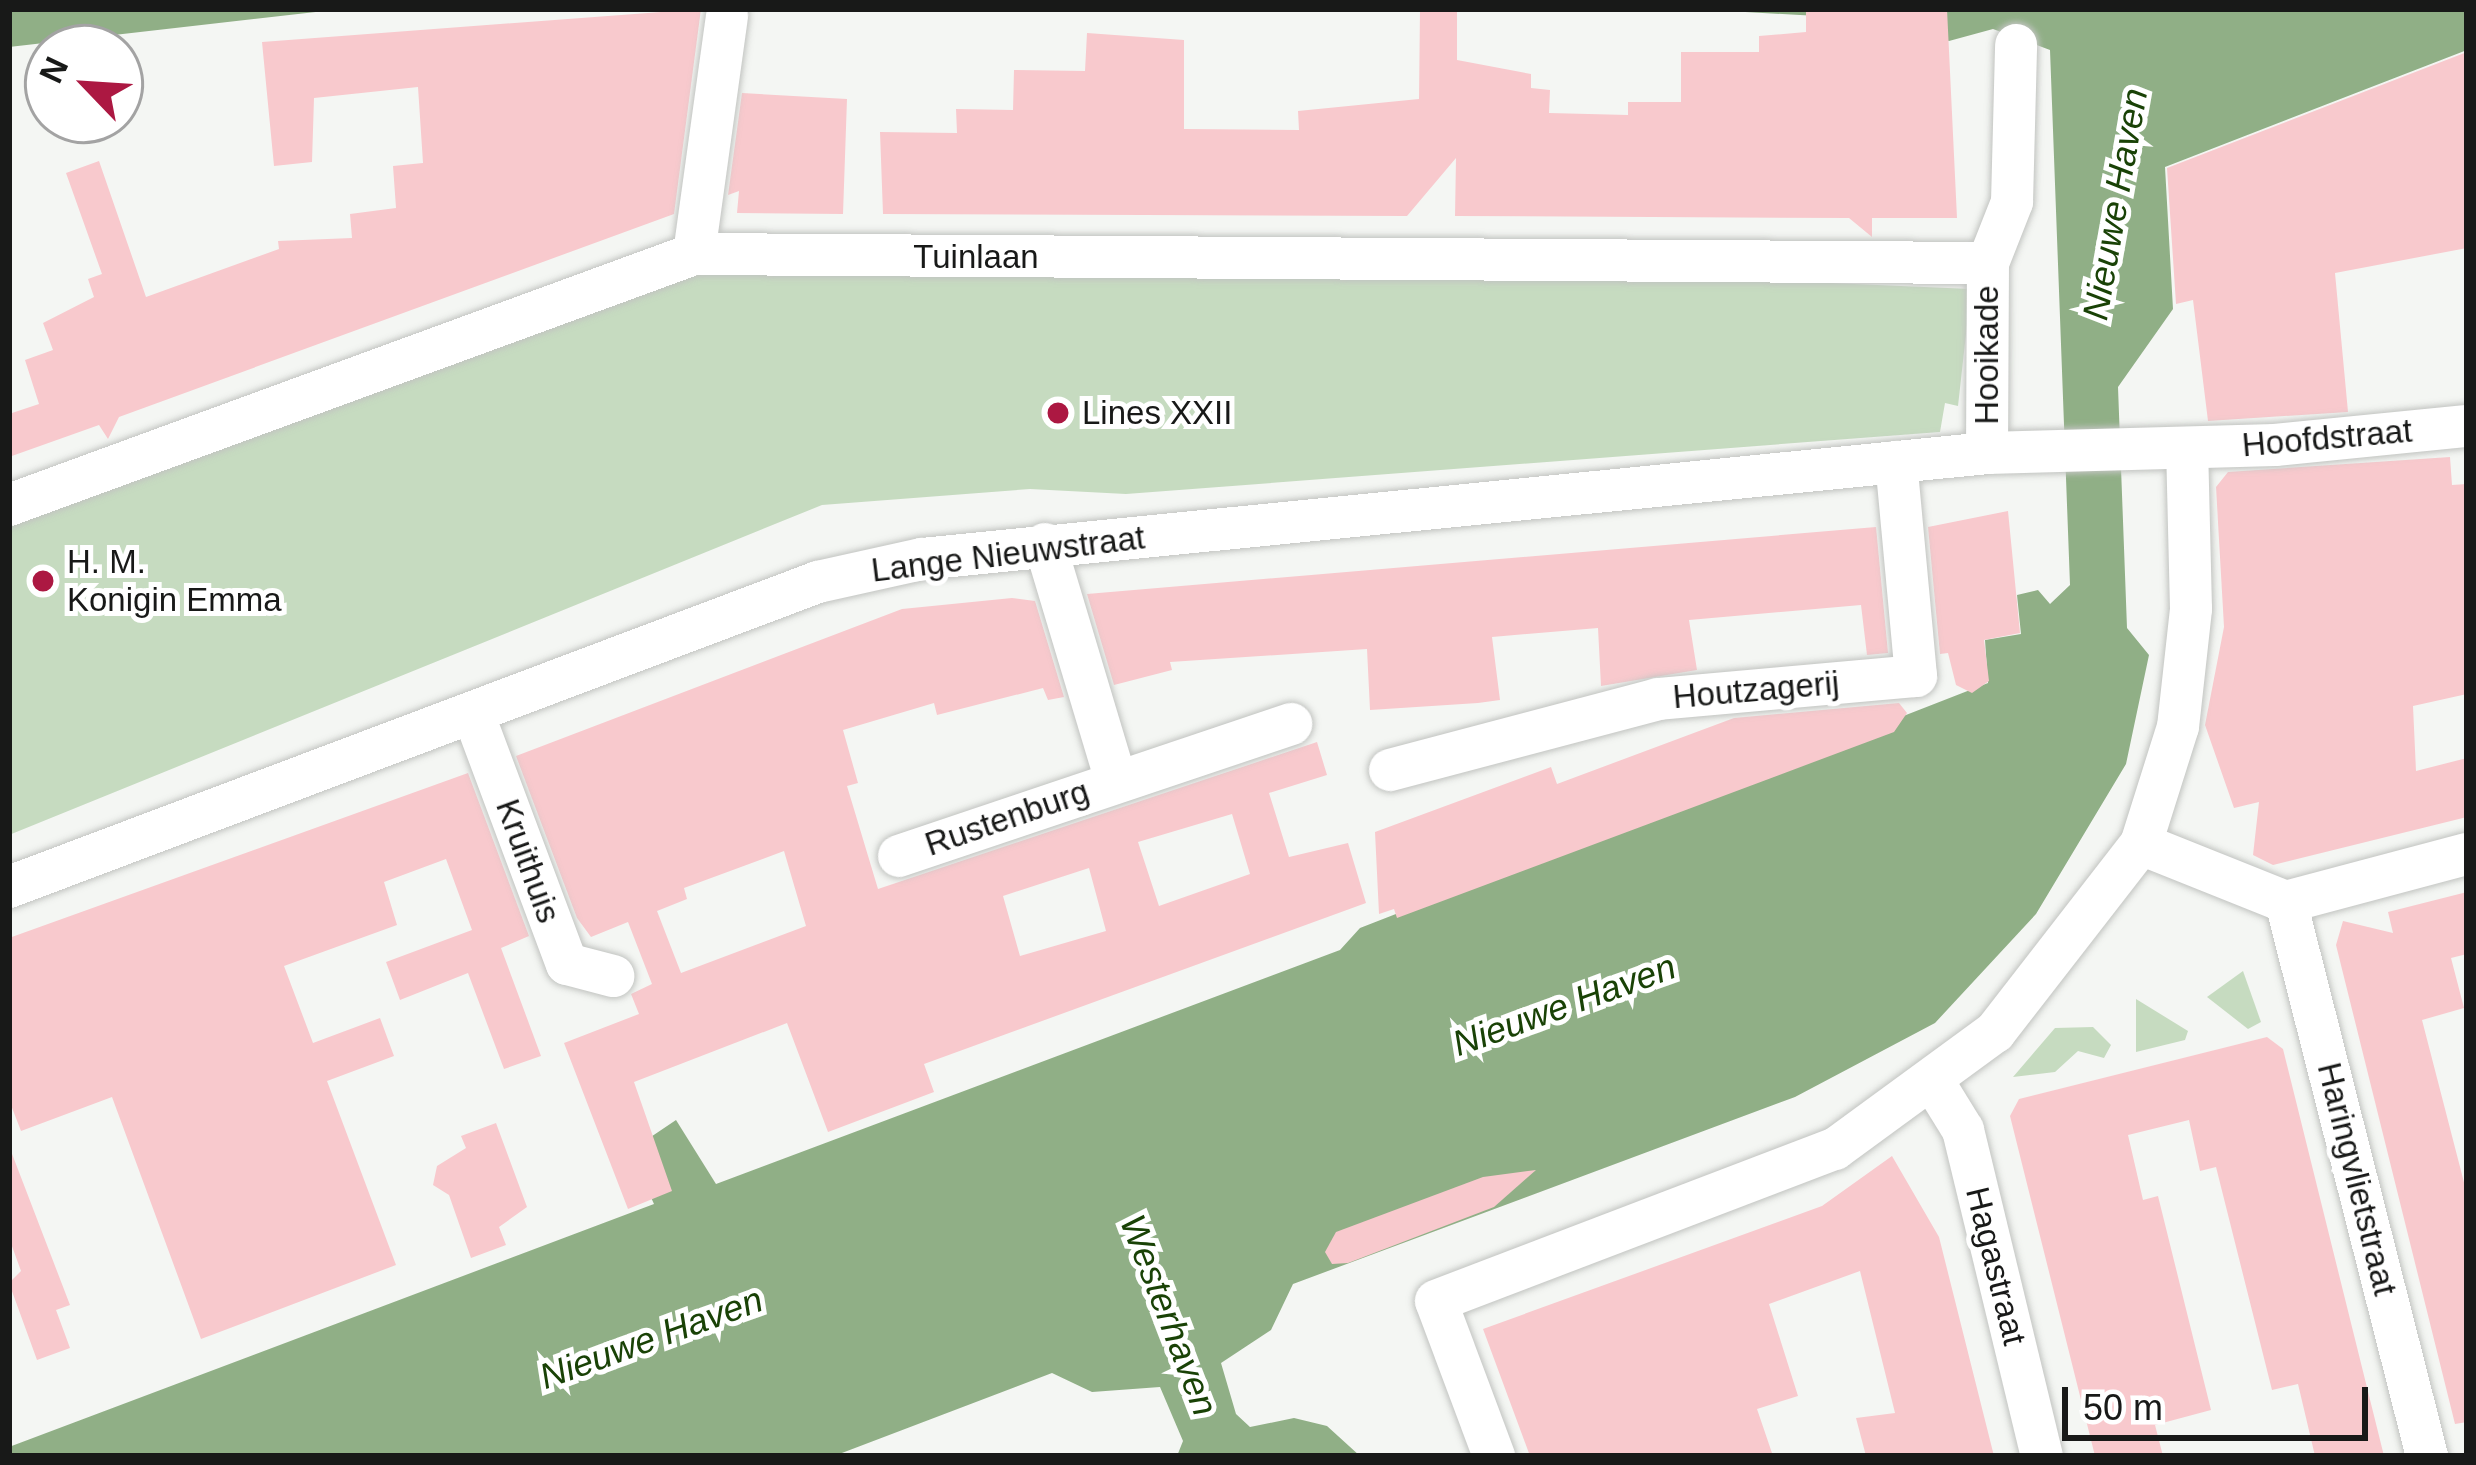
<!DOCTYPE html>
<html>
<head>
<meta charset="utf-8">
<style>
	body { margin:0 }
	#map { position:relative; width:2476px; height:1465px; overflow:hidden; background:#f4f6f3; font-family:Helvetica,sans-serif }
	div>[style] { position:absolute }
	[style*='--x'] { left:calc(var(--x)*1px); top:calc(var(--y)*1px); width:calc(var(--w)*1px); rotate:calc(var(--a)*1deg) }
	.green>* { inset:0; background:#c6dbc0 }
	.water>* { inset:0; background:#90af86 }
	.building>* { inset:0; background:#f8c9cd }
	.roads { filter:drop-shadow(0 0 3px #c2c4c1) drop-shadow(0 0 3px #c2c4c1) }
	.minor>* { height:42px; margin:-21px; padding:0 21px; transform-origin:21px; border-radius:21px; background:#fff }
	.dots>* { width:33px; height:33px; translate:-50% -50%; box-sizing:border-box; border:6px solid #fff; border-radius:50% }
	span { translate:-50% -50%; white-space:nowrap; text-align:center; line-height:1.15; -webkit-text-stroke:10px #fff; paint-order:stroke }
	.street-label { font-size:33px; color:#181918 }
	.poi-label { font-size:33px; color:#181918 }
	.left { translate:0 -50%; text-align:left }
	.water-label { font-size:36px; color:#194206; font-style:italic }
	.frame { position:absolute; inset:0; border:12px solid #181918; pointer-events:none }
	.north { position:absolute; left:24px; top:24px; width:120px; height:120px; box-sizing:border-box; background:#fff; border:3px solid #a3a3a3; border-radius:50%; rotate:295deg; font-size:33px; font-weight:700; line-height:48px; text-align:center; color:#181918 }
	.north::after { content:''; display:block; margin:auto; width:42px; height:54px; background:#ac1842; clip-path:polygon(50% 0,100% 100%,50% 72%,0 100%) }
	.scale { position:absolute; left:2062px; top:1387px; width:306px; height:54px; box-sizing:border-box; border:6px solid #181918; border-top:0; padding-left:15px; font-size:36px; line-height:42px; white-space:nowrap; color:#181918; -webkit-text-stroke:9px #fff; paint-order:stroke }
</style>
</head>
<body>
<div id="map">
	<div class="green">
		<i style="clip-path:polygon(684px 263px,1713px 278px,1971px 289px,1958px 406px,1945px 403px,1940px 432px,1126px 494px,1030px 489px,822px 505px,9px 835px,9px 521px)"></i>
		<i style="clip-path:polygon(2243px 971px,2261px 1022px,2248px 1029px,2207px 997px)"></i>
		<i style="clip-path:polygon(2136px 999px,2188px 1031px,2185px 1040px,2136px 1052px)"></i>
		<i style="clip-path:polygon(2093px 1027px,2111px 1045px,2104px 1058px,2078px 1051px,2055px 1072px,2013px 1077px,2055px 1028px)"></i>
	</div>
	<div class="water">
		<i style="clip-path:polygon(9px 9px,342px 9px,9px 47px)"></i>
		<i style="clip-path:polygon(1693px 9px,2467px 9px,2467px 50px,2165px 167px,2173px 309px,2118px 387px,2127px 628px,2149px 655px,2126px 764px,2036px 914px,1935px 1023px,1795px 1097px,1293px 1284px,1271px 1330px,1221px 1363px,1236px 1414px,1250px 1427px,1294px 1418px,1327px 1426px,1360px 1456px,1177px 1456px,1183px 1441px,1160px 1387px,1092px 1392px,1052px 1373px,834px 1456px,9px 1456px,9px 1447px,654px 1204px,630px 1151px,676px 1120px,716px 1184px,1340px 950px,1360px 928px,1988px 683px,1985px 640px,2021px 634px,2017px 595px,2038px 590px,2050px 604px,2070px 585px,2050px 50px,1993px 29px,1949px 41px,1853px 18px)"></i>
	</div>
	<div class="building">
		<i style="clip-path:polygon(701px 9px,674px 214px,119px 417px,108px 439px,99px 425px,9px 457px,9px 414px,39px 404px,25px 360px,53px 350px,43px 323px,94px 297px,88px 279px,102px 274px,66px 173px,99px 161px,146px 297px,279px 249px,278px 241px,352px 238px,350px 214px,396px 208px,393px 166px,423px 163px,418px 87px,314px 98px,312px 162px,274px 166px,262px 42px)"></i>
		<i style="clip-path:polygon(1420px 9px,1457px 9px,1457px 60px,1531px 74px,1531px 88px,1550px 90px,1549px 113px,1628px 115px,1628px 102px,1681px 102px,1681px 52px,1759px 52px,1759px 36px,1806px 32px,1806px 12px,1947px 9px,1957px 218px,1872px 218px,1872px 237px,1849px 218px,1455px 216px,1456px 158px,1407px 216px,883px 214px,880px 132px,957px 133px,956px 109px,1013px 110px,1014px 70px,1085px 71px,1087px 33px,1184px 40px,1184px 129px,1299px 130px,1298px 111px,1419px 99px)"></i>
		<i style="clip-path:polygon(2467px 52px,2467px 248px,2335px 273px,2348px 412px,2208px 421px,2193px 300px,2176px 304px,2167px 168px)"></i>
		<i style="clip-path:polygon(742px 93px,847px 99px,843px 214px,737px 213px,739px 191px,728px 195px)"></i>
		<i style="clip-path:polygon(2450px 457px,2452px 485px,2467px 484px,2467px 694px,2413px 706px,2416px 771px,2467px 758px,2467px 817px,2273px 865px,2253px 855px,2259px 802px,2234px 808px,2205px 725px,2224px 627px,2216px 487px,2228px 472px)"></i>
		<i style="clip-path:polygon(2008px 511px,2020px 633px,1984px 640px,1989px 681px,1972px 693px,1956px 685px,1948px 653px,1940px 654px,1928px 527px)"></i>
		<i style="clip-path:polygon(1876px 527px,1888px 653px,1867px 655px,1861px 605px,1689px 620px,1697px 670px,1601px 686px,1598px 628px,1492px 637px,1500px 700px,1478px 703px,1370px 710px,1367px 649px,1170px 662px,1172px 670px,1114px 685px,1087px 594px)"></i>
		<i style="clip-path:polygon(evenodd,1012px 598px,1035px 601px,1064px 697px,1048px 700px,1043px 688px,937px 715px,934px 703px,843px 730px,858px 783px,847px 786px,878px 889px,1317px 742px,1327px 775px,1269px 793px,1289px 857px,1348px 843px,1366px 903px,924px 1064px,934px 1092px,828px 1132px,787px 1023px,634px 1082px,672px 1191px,628px 1209px,564px 1043px,639px 1014px,631px 994px,652px 984px,628px 922px,591px 937px,577px 918px,516px 756px,902px 609px,1012px 598px,1232px 814px,1250px 874px,1159px 906px,1138px 842px,1232px 814px,1012px 598px,784px 851px,806px 926px,681px 973px,657px 911px,687px 899px,684px 888px,784px 851px,1012px 598px,1089px 868px,1106px 931px,1020px 956px,1003px 896px,1089px 868px)"></i>
		<i style="clip-path:polygon(1899px 703px,1907px 713px,1894px 732px,1397px 918px,1394px 909px,1379px 914px,1375px 832px,1551px 767px,1557px 784px,1734px 718px)"></i>
		<i style="clip-path:polygon(468px 773px,529px 936px,501px 948px,541px 1056px,504px 1069px,468px 973px,400px 1000px,386px 962px,472px 930px,446px 859px,384px 882px,397px 925px,284px 966px,313px 1043px,380px 1018px,394px 1056px,327px 1081px,396px 1265px,201px 1339px,112px 1097px,21px 1131px,9px 1100px,9px 938px)"></i>
		<i style="clip-path:polygon(2467px 892px,2467px 954px,2451px 958px,2464px 1008px,2422px 1020px,2467px 1194px,2467px 1422px,2455px 1424px,2336px 945px,2343px 921px,2393px 933px,2388px 912px)"></i>
		<i style="clip-path:polygon(2267px 1037px,2283px 1049px,2384px 1456px,2315px 1456px,2298px 1384px,2272px 1390px,2216px 1167px,2200px 1171px,2189px 1120px,2128px 1135px,2143px 1200px,2158px 1196px,2211px 1410px,2155px 1425px,2163px 1456px,2095px 1456px,2010px 1116px,2019px 1099px)"></i>
		<i style="clip-path:polygon(496px 1123px,527px 1207px,499px 1227px,506px 1245px,471px 1258px,449px 1195px,433px 1185px,437px 1166px,466px 1148px,461px 1136px)"></i>
		<i style="clip-path:polygon(9px 1146px,70px 1305px,56px 1310px,70px 1348px,37px 1360px,9px 1283px,21px 1271px,9px 1238px)"></i>
		<i style="clip-path:polygon(1892px 1156px,1939px 1237px,1994px 1456px,1866px 1456px,1856px 1418px,1895px 1413px,1860px 1271px,1769px 1304px,1798px 1396px,1757px 1409px,1773px 1456px,1530px 1456px,1483px 1329px,1822px 1206px)"></i>
		<i style="clip-path:polygon(1536px 1170px,1494px 1207px,1348px 1263px,1332px 1264px,1325px 1252px,1336px 1232px,1483px 1177px)"></i>
	</div>
	<div class="roads">
		<div class="minor">
			<i style="--x:694;--y:254;--w:240;--a:-82.1"></i>
			<i style="--x:1987;--y:453;--w:190;--a:-89.7"></i>
			<i style="--x:1988;--y:263;--w:66;--a:-68.5"></i>
			<i style="--x:2012;--y:202;--w:157;--a:-88.5"></i>
			<i style="--x:9;--y:505;--w:730;--a:-20.12"></i>
			<i style="--x:694;--y:254;--w:1294;--a:0.4"></i>
			<i style="--x:1045;--y:544;--w:247;--a:73.3"></i>
			<i style="--x:473;--y:713;--w:268;--a:69.5"></i>
			<i style="--x:567;--y:964;--w:48;--a:14.6"></i>
			<i style="--x:1390;--y:770;--w:277;--a:-14.8"></i>
			<i style="--x:1658;--y:699;--w:259;--a:-5.1"></i>
			<i style="--x:1916;--y:676;--w:215;--a:-95.3"></i>
			<i style="--x:2141;--y:844;--w:156;--a:21.8"></i>
			<i style="--x:899;--y:856;--w:414;--a:-18.6"></i>
			<i style="--x:9;--y:887;--w:865;--a:-20.66"></i>
			<i style="--x:818;--y:582;--w:107;--a:-12.5"></i>
			<i style="--x:922;--y:559;--w:1070;--a:-5.68"></i>
			<i style="--x:1987;--y:453;--w:288;--a:-1.6"></i>
			<i style="--x:2275;--y:445;--w:193;--a:-5.7"></i>
			<i style="--x:2286;--y:902;--w:572;--a:75.72"></i>
			<i style="--x:2286;--y:902;--w:187;--a:-14.9"></i>
			<i style="--x:1934;--y:1083;--w:55;--a:58.3"></i>
			<i style="--x:1963;--y:1130;--w:335;--a:76.4"></i>
			<i style="--x:1494;--y:1456;--w:165;--a:-110.5"></i>
			<i style="--x:1436;--y:1301;--w:427;--a:-20.9"></i>
			<i style="--x:1835;--y:1149;--w:198;--a:-36.2"></i>
			<i style="--x:1995;--y:1032;--w:238;--a:-52.2"></i>
			<i style="--x:2141;--y:844;--w:123;--a:-72.5"></i>
			<i style="--x:2178;--y:727;--w:119;--a:-83.7"></i>
			<i style="--x:2191;--y:609;--w:160;--a:-91.4"></i>
		</div>
	</div>
	<div class="dots">
		<i style="left:1058px;top:413px;background:#ac1842"></i>
		<i style="left:43px;top:581px;background:#ac1842"></i>
	</div>
	<div class="street-label">
		<span style="left:976px;top:257px">Tuinlaan</span>
		<span style="left:1987px;top:355px;rotate:-90deg">Hooikade</span>
		<span style="left:2327px;top:438px;rotate:-5deg">Hoofdstraat</span>
		<span style="left:1008px;top:554px;rotate:-7deg">Lange Nieuwstraat</span>
		<span style="left:1756px;top:690px;rotate:-5deg">Houtzagerij</span>
		<span style="left:1007px;top:818px;rotate:-19deg">Rustenburg</span>
		<span style="left:528px;top:861px;rotate:70deg">Kruithuis</span>
		<span style="left:2357px;top:1179px;rotate:76deg">Haringvlietstraat</span>
		<span style="left:1996px;top:1266px;rotate:76deg">Hagastraat</span>
	</div>
	<div class="poi-label">
		<span class="left" style="left:1082px;top:413px">Lines XXII</span>
		<span class="left" style="left:67px;top:581px">H. M.<br>Konigin Emma</span>
	</div>
	<div class="water-label">
		<span style="left:2115px;top:204px;rotate:-80deg">Nieuwe Haven</span>
		<span style="left:1564px;top:1005px;rotate:-20deg">Nieuwe Haven</span>
		<span style="left:1169px;top:1315px;rotate:69deg">Westerhaven</span>
		<span style="left:651px;top:1338px;rotate:-20deg">Nieuwe Haven</span>
	</div>
	<div class="frame"></div>
	<div class="north">N</div>
	<div class="scale">50 m</div>
</div>
</body>
</html>
